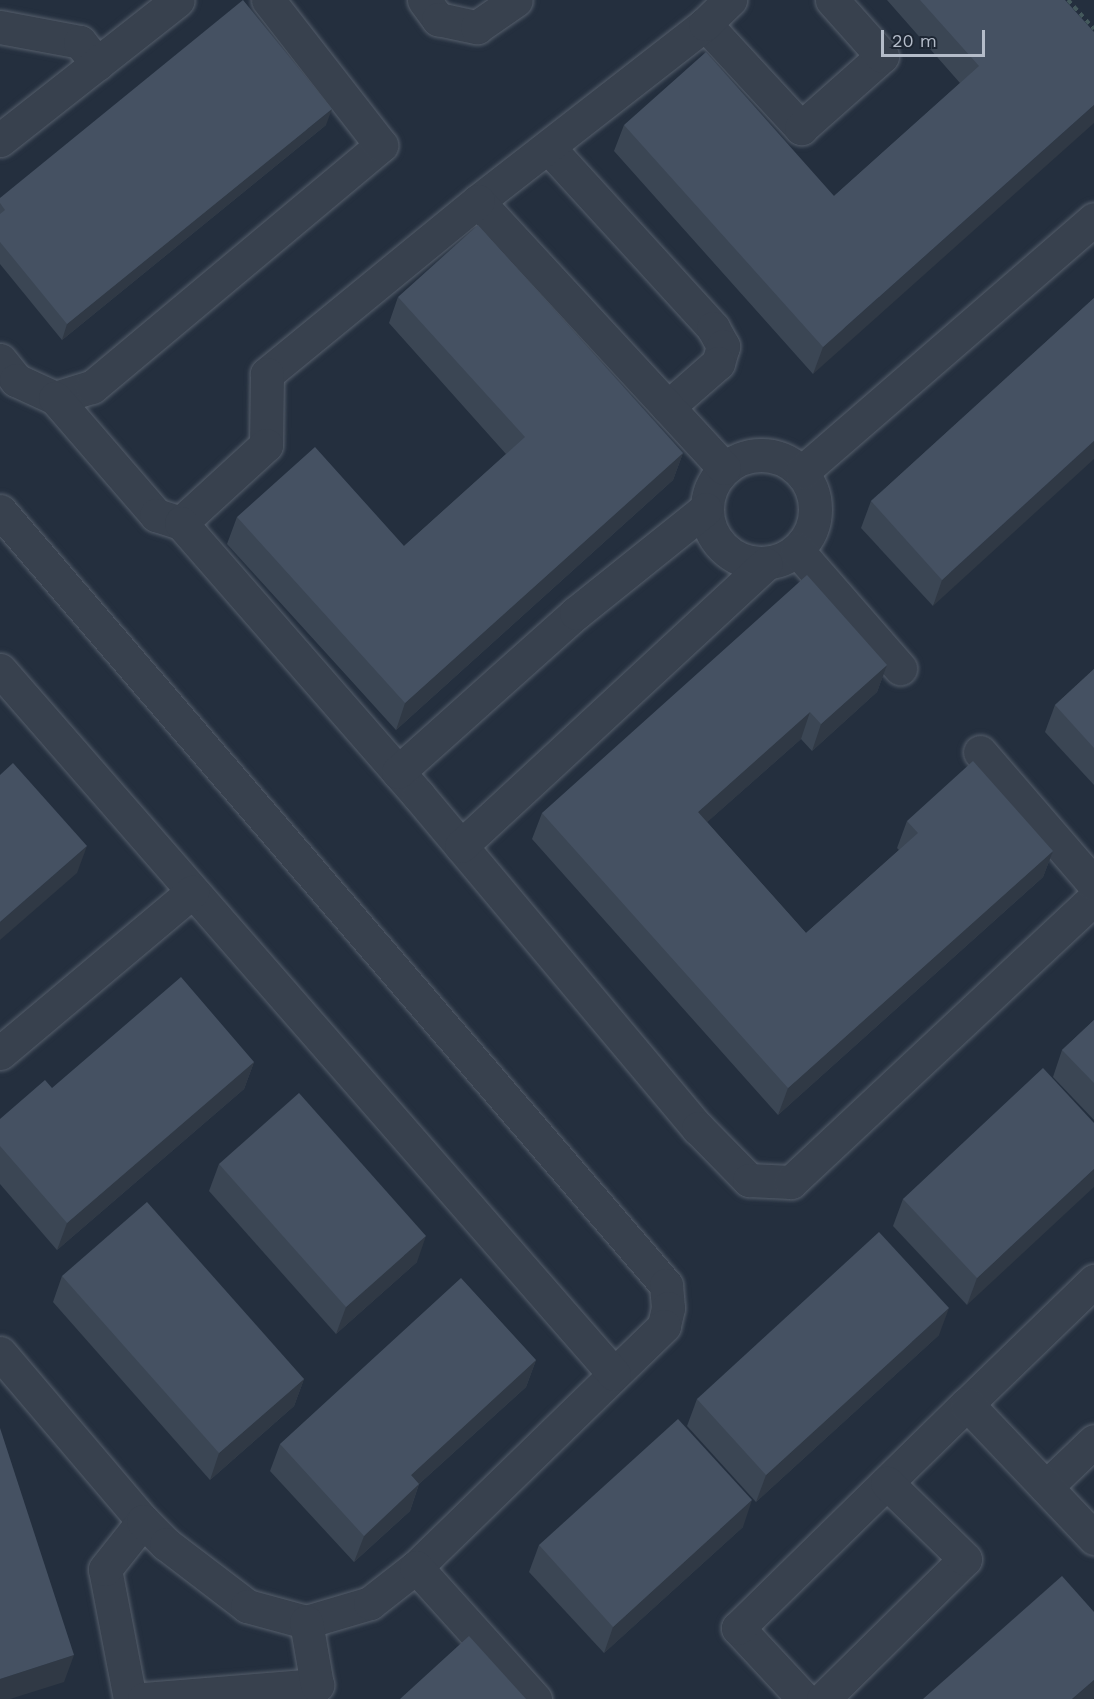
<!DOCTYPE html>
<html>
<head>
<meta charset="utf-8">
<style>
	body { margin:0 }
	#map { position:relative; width:1094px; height:1699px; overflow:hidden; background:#242f3e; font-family:"Work Sans",sans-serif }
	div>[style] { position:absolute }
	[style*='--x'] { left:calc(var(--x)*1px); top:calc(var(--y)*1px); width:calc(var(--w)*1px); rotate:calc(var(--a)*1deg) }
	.path>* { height:4px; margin-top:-2px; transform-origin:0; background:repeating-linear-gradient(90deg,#44595c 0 4.5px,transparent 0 9px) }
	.roads { filter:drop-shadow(0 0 2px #565f6c) drop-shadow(0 0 2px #565f6c) }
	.minor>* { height:33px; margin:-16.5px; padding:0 16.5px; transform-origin:16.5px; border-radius:16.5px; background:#38414e }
	.minor>.ring { margin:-16.5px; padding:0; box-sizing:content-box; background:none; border:33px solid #38414e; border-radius:50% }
	.wall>* { inset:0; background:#3b4654 }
	.shaded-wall>* { inset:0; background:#303945 }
	.building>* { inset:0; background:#455162 }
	span { translate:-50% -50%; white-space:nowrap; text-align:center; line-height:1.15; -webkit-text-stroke:4.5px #1d2633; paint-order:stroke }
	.scale { position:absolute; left:881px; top:30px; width:104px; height:27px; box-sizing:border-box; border:3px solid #b4bcc9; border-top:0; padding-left:8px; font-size:18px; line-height:21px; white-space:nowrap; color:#b4bcc9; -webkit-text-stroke:4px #1d2633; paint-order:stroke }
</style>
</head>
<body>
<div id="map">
	<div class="path">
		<i style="--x:1068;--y:0;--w:39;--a:48"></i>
	</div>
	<div class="roads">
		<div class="minor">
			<i style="--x:424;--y:0;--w:24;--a:54"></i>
			<i style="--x:438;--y:19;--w:40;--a:12"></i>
			<i style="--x:477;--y:27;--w:47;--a:-34.7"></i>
			<i style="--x:705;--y:24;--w:142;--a:47.3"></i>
			<i style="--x:801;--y:128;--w:108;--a:-41.6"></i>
			<i style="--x:882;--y:56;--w:75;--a:-131.8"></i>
			<i style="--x:0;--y:27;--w:81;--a:10.6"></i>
			<i style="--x:80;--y:42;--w:28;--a:52"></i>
			<i style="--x:0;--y:140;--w:226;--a:-38.2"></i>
			<i style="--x:548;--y:147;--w:245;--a:47.6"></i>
			<i style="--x:713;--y:328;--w:21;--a:61"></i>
			<i style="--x:723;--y:346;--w:18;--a:106"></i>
			<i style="--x:718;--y:363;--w:67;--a:138.7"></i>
			<i style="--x:478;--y:201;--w:288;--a:-37.9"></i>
			<i style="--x:705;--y:24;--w:35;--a:-44"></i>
			<i style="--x:0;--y:360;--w:26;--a:51"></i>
			<i style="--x:16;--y:380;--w:43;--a:24.8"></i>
			<i style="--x:55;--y:398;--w:39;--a:-17"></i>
			<i style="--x:92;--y:387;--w:377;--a:-39.9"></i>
			<i style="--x:381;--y:145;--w:184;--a:-127.9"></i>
			<i style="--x:55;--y:398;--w:155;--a:49.2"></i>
			<i style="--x:156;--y:515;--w:26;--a:18"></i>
			<i class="ring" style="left:707px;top:455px;width:75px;height:75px"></i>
			<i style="--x:724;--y:468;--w:363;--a:-132.7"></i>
			<i style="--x:478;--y:201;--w:273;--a:140.7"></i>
			<i style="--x:267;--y:374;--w:71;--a:90.8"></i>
			<i style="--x:266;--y:445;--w:115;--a:137.5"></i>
			<i style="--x:181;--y:523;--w:362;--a:48.9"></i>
			<i style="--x:419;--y:796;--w:434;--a:50"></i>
			<i style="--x:698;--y:1128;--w:73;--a:45.6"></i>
			<i style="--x:749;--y:1180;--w:42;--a:2.7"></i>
			<i style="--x:791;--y:1182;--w:415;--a:-43.1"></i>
			<i style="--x:802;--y:472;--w:386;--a:-40.9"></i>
			<i style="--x:0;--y:511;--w:1021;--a:49.29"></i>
			<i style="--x:666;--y:1285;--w:23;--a:85"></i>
			<i style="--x:668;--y:1308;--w:18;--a:103"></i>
			<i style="--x:664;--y:1326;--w:346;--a:135.8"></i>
			<i style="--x:797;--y:550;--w:157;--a:48.9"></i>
			<i style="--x:0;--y:670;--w:934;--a:48.91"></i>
			<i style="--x:980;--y:752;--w:174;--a:49.2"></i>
			<i style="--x:398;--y:772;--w:239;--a:-41.8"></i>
			<i style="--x:576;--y:613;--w:166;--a:-38.7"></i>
			<i style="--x:461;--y:846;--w:415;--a:-42.8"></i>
			<i style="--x:0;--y:1053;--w:251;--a:-40"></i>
			<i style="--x:0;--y:1353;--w:221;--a:49.6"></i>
			<i style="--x:967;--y:1404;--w:177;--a:-44.1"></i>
			<i style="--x:1046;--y:1487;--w:66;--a:-43.8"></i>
			<i style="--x:130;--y:1699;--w:132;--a:-100.9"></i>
			<i style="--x:105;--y:1569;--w:61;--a:-51.6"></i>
			<i style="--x:143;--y:1521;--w:33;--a:45"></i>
			<i style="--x:166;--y:1544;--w:102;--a:37.4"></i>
			<i style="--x:247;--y:1606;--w:61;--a:15.2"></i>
			<i style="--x:306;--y:1622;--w:67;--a:-16.5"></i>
			<i style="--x:370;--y:1603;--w:58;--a:-38"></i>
			<i style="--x:416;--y:1567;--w:178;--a:48"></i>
			<i style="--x:144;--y:1699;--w:174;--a:-4.6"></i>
			<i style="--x:317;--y:1685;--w:64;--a:-99.9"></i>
			<i style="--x:804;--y:1699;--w:97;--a:-132.9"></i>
			<i style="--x:738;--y:1628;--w:320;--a:-44.4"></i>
			<i style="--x:967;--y:1404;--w:185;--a:46.5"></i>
			<i style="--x:823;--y:1699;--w:199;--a:-44.6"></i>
			<i style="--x:965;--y:1559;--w:109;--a:-135.7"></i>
		</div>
	</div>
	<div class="wall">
		<i style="clip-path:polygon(887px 0,1065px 0,813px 374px,614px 151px,624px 125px,834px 196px,960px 83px)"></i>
		<i style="clip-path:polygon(326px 125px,62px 340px,0 264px,0 198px)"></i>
		<i style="clip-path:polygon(398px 297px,683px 453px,673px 480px,396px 730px,227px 544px,237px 517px,404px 546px,506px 454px,389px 323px)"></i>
		<i style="clip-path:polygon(1094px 298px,933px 606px,861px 528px,871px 501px)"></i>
		<i style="clip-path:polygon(887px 665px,877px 692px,812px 751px,801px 739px,707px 822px,806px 933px,899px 850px,897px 848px,907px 821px,1053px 851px,1043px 877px,778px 1115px,532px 839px,542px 813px)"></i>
		<i style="clip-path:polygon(1094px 669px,1094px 785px,1045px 732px,1055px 705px)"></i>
		<i style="clip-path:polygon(1094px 1020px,1094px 1120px,1053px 1077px,1062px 1050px)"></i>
		<i style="clip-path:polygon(254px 1062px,244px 1089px,57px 1250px,0 1184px,0 1119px)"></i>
		<i style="clip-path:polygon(1094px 1123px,967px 1305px,893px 1226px,903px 1199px)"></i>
		<i style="clip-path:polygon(219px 1164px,417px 1262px,336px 1334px,209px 1191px)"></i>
		<i style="clip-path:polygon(62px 1276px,304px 1379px,294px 1406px,210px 1480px,53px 1302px)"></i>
		<i style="clip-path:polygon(939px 1335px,756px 1502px,687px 1426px,697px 1399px)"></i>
		<i style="clip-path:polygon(536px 1360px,526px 1387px,419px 1484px,410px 1511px,354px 1562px,270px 1471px,280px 1444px)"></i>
		<i style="clip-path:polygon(743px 1527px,604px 1653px,529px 1572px,539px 1545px)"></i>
	</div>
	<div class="shaded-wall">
		<i style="clip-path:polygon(1094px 105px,1094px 123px,813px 374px,823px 347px)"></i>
		<i style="clip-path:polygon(332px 109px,326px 125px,62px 340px,67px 324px)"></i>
		<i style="clip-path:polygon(1094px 441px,1094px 459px,933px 606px,942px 580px)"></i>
		<i style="clip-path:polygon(683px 453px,673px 480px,396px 730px,405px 703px)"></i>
		<i style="clip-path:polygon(887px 665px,877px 692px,812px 751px,821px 724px)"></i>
		<i style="clip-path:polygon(810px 712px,801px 739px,688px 839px,698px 812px)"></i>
		<i style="clip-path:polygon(87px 846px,77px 873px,0 940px,0 922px)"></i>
		<i style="clip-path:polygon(1053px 851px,1043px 877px,778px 1115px,788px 1088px)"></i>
		<i style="clip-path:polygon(254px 1062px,244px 1089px,57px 1250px,67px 1223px)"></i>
		<i style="clip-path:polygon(1094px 1169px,1094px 1187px,967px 1305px,977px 1278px)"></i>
		<i style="clip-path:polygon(426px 1236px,417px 1262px,336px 1334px,346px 1307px)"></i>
		<i style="clip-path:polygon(949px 1308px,939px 1335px,756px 1502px,766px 1475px)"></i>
		<i style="clip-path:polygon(536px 1360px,526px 1387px,419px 1484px,410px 1511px,354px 1562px,364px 1536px,411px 1475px)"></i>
		<i style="clip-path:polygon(304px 1379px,294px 1406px,210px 1480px,219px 1453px)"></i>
		<i style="clip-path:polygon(752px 1500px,743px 1527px,604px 1653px,613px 1627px)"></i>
		<i style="clip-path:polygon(74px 1655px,64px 1682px,10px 1699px,0 1699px,0 1679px)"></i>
		<i style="clip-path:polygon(1094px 1680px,1094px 1698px,1093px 1699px,1072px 1699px)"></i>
	</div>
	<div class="building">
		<i style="clip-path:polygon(243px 0,332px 109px,67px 324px,0 242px,0 214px,5px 210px,0 203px,0 198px)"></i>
		<i style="clip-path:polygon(920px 0,1065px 0,1094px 32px,1094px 105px,823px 347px,624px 125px,706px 52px,834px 196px,979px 66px)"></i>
		<i style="clip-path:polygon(478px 225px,683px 453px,405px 703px,237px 517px,315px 447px,404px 546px,525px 437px,398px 297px)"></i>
		<i style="clip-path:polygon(1094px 298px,1094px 441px,942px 580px,871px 501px)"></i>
		<i style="clip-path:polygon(807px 575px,887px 665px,821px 724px,810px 712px,698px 812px,806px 933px,918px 833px,907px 821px,973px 761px,1053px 851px,788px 1088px,542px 813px)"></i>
		<i style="clip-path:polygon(1094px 669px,1094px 748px,1055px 705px)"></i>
		<i style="clip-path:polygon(13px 763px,87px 846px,0 922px,0 775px)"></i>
		<i style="clip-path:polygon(181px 977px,254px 1062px,67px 1223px,0 1146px,0 1119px,45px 1080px,52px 1088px)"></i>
		<i style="clip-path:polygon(1094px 1020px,1094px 1083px,1062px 1050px)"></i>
		<i style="clip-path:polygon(1043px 1068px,1094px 1123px,1094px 1169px,977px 1278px,903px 1199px)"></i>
		<i style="clip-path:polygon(299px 1093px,426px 1236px,346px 1307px,219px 1164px)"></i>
		<i style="clip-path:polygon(147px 1202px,304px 1379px,219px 1453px,62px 1276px)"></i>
		<i style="clip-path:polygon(879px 1232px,949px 1308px,766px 1475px,697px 1399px)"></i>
		<i style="clip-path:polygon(461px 1278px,536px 1360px,411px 1475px,419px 1484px,364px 1536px,280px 1444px)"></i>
		<i style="clip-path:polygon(678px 1419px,752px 1500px,613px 1627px,539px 1545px)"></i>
		<i style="clip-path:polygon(0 1428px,74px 1655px,0 1679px)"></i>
		<i style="clip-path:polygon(1062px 1576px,1094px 1612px,1094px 1680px,1072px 1699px,923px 1699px)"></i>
		<i style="clip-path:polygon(469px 1636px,526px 1699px,400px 1699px)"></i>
	</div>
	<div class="scale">20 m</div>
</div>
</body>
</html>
